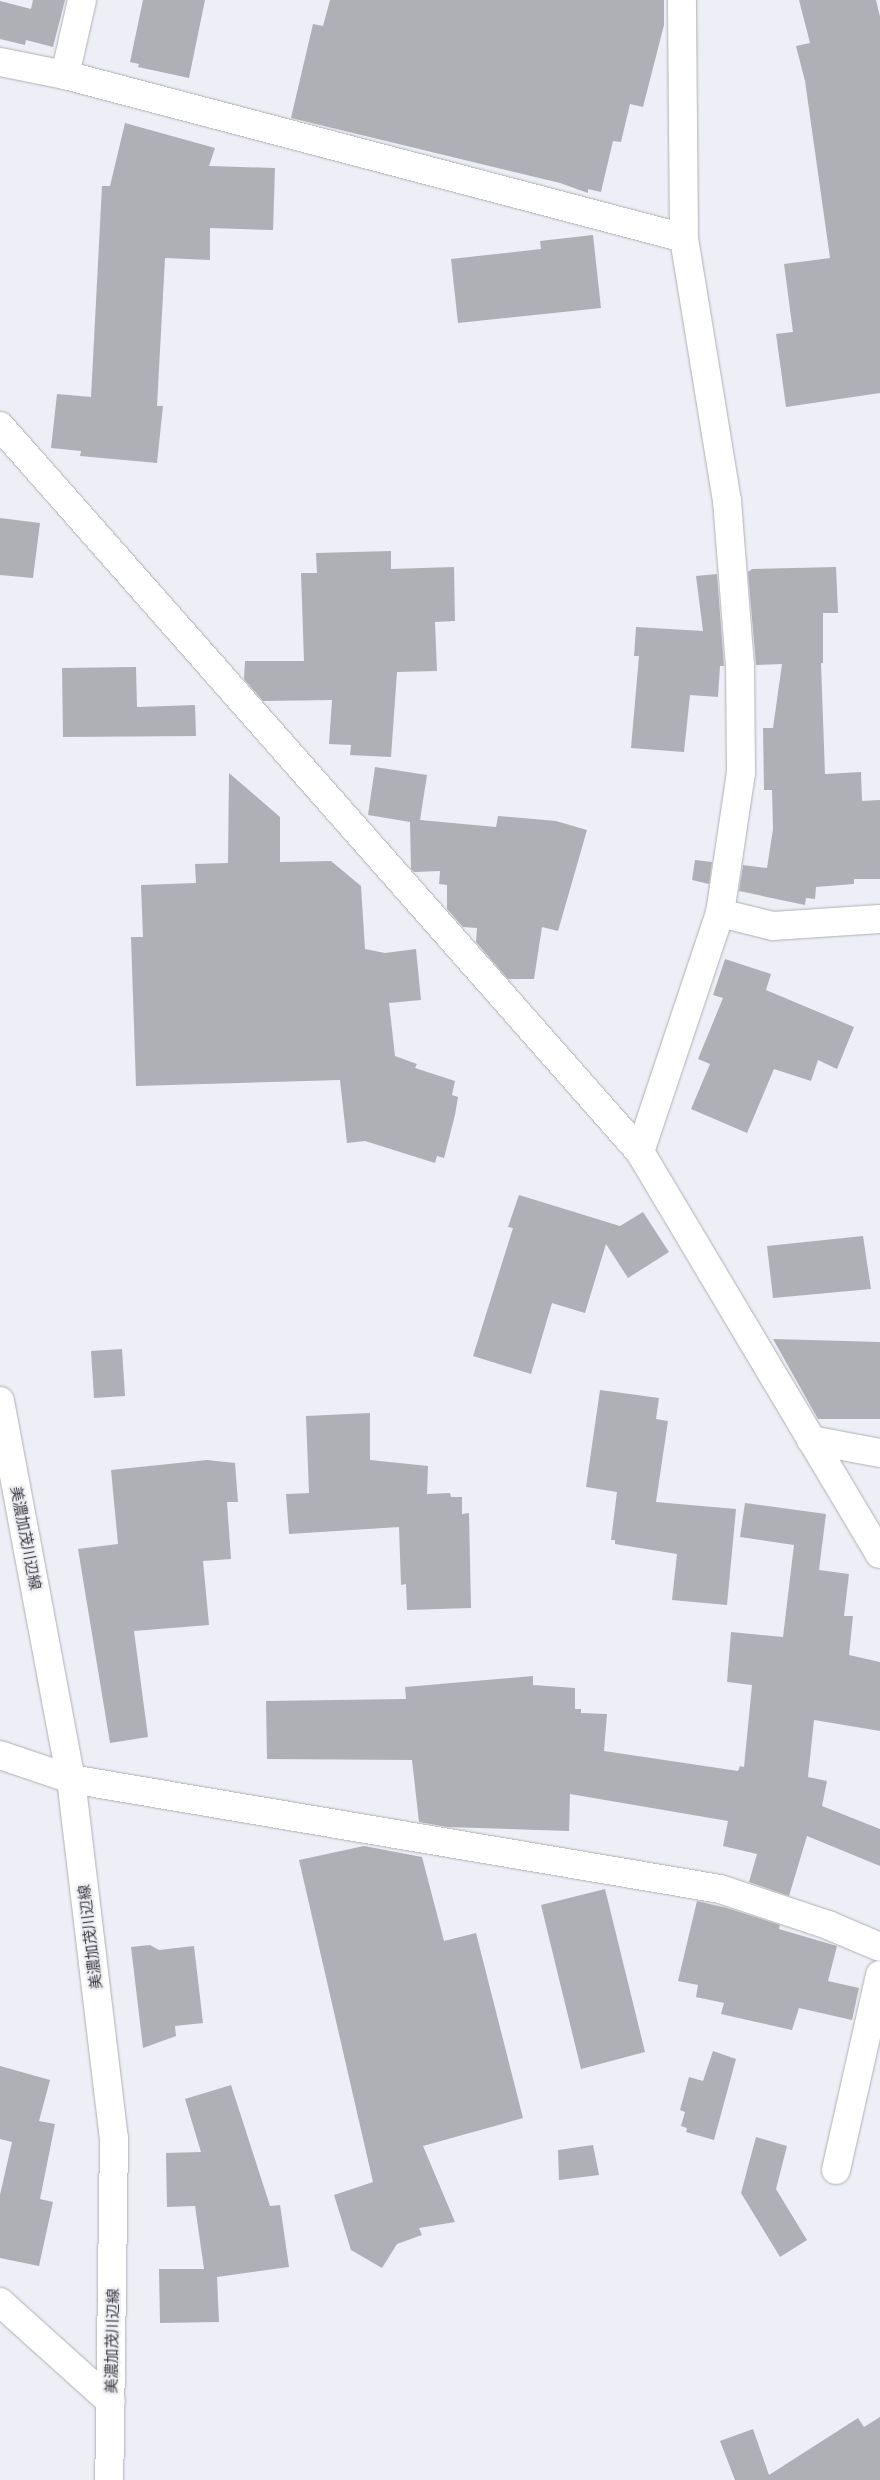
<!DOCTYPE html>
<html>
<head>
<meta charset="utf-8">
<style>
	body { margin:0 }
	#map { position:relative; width:880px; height:2480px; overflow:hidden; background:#eeeef6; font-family:"Archivo Narrow","Noto Sans JP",sans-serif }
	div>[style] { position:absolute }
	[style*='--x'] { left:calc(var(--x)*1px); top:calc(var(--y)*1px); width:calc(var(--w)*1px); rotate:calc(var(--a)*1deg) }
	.building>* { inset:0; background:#afafb6 }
	.roads { filter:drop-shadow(0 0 1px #aeaeb6) drop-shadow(0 0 1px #aeaeb6) }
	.minor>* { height:28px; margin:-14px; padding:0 14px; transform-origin:14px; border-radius:14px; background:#fff }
	.major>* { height:28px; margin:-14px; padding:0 14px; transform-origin:14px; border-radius:14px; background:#fff }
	span { translate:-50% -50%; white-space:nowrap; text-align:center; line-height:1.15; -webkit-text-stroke:4px #eeeef6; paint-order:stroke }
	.street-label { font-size:15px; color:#3b3b3e }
</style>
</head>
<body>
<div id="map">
	<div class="building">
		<i style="clip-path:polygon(33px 0,65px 0,53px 47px,26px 40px,25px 45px,0 39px,0 1px,31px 9px)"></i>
		<i style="clip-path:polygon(143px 0,205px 0,189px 78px,138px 67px,139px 64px,130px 62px)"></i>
		<i style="clip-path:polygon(330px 0,664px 0,664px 25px,643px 107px,630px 104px,621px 142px,613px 141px,601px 192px,588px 189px,588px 193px,560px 183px,291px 118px,313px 24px,323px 26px)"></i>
		<i style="clip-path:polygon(799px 0,876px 0,880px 17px,880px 393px,786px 407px,776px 334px,793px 332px,784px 264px,830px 258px,805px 81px,796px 46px,810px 43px)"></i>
		<i style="clip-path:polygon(125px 123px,215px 148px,209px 166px,275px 168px,273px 230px,210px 228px,210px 260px,165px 258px,157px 406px,163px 406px,157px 463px,80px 456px,81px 451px,51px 448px,57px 394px,91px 397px,102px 186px,110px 186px)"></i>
		<i style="clip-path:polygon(593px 235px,601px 308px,458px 323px,451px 259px,541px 249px,540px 241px)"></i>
		<i style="clip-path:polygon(0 518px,40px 523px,33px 578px,0 575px)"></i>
		<i style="clip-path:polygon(391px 551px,391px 569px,454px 567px,455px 621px,435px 622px,437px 671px,397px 672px,391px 757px,350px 755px,351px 745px,329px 744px,332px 700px,263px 701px,244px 679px,245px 661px,304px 661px,301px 573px,317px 573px,316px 553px)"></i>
		<i style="clip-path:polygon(836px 567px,838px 613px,823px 613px,823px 663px,821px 663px,825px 774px,861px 772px,862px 801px,880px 800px,880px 879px,854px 879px,854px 884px,816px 887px,815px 899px,806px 898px,805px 905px,739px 891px,743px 865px,767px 868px,773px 829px,772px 790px,764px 790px,763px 728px,773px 728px,782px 664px,756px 665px,748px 572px,752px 569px)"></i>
		<i style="clip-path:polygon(717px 574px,724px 666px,720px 666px,718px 697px,690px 695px,684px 752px,631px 748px,639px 656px,634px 656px,636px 627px,703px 631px,696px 576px)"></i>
		<i style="clip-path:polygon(136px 667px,137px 707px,195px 705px,196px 736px,63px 737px,62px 668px)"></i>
		<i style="clip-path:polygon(375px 767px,427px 775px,420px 820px,496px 827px,498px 816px,556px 821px,587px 830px,558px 931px,542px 927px,534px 979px,508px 979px,476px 942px,477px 928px,463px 927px,447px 909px,447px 885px,439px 884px,440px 871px,414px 872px,411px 869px,410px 822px,368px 815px)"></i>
		<i style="clip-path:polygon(229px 773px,280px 817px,280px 862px,331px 861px,361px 886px,365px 949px,385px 953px,416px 949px,421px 1000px,389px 1003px,395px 1056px,417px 1064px,415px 1068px,455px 1081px,452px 1095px,458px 1097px,455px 1115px,444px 1158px,437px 1156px,435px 1163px,365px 1141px,347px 1143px,340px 1080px,136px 1086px,131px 937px,143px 937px,141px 885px,196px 883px,195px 864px,228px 863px)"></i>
		<i style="clip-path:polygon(695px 860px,712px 862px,709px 884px,692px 880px)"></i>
		<i style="clip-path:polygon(725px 959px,771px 974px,766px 990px,854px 1027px,837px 1069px,818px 1060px,811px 1081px,774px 1069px,747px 1133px,691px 1109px,710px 1064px,698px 1059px,723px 998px,713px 995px)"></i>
		<i style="clip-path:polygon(519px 1195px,620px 1226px,643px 1212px,669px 1252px,628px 1278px,606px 1244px,585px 1313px,552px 1303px,531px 1374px,473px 1356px,513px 1228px,508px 1227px)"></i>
		<i style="clip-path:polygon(863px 1236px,871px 1289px,773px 1298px,767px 1246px)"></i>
		<i style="clip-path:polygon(773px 1339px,880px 1342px,880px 1419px,818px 1419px)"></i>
		<i style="clip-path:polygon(122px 1349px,125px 1396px,94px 1398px,91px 1351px)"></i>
		<i style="clip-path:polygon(600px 1390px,659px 1398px,656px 1419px,668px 1421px,656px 1502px,736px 1509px,727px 1605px,672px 1600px,677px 1554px,615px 1544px,615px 1540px,611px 1540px,617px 1492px,586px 1487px)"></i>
		<i style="clip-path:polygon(370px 1413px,370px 1460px,428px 1466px,427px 1494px,450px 1493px,451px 1497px,462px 1497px,462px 1514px,469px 1513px,471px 1608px,407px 1610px,406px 1584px,401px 1585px,399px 1527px,289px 1534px,286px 1494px,309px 1493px,306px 1416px)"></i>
		<i style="clip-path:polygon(207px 1460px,235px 1463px,238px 1502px,227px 1502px,231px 1559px,203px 1561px,209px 1625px,134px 1631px,148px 1737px,110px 1743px,78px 1549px,118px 1544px,111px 1470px)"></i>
		<i style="clip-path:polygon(745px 1503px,826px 1514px,819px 1570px,849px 1574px,844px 1616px,853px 1616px,849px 1655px,880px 1662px,880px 1731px,814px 1720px,808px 1777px,827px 1781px,822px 1806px,880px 1829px,880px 1866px,807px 1836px,789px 1896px,749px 1882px,757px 1854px,723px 1846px,728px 1821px,570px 1794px,569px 1831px,447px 1827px,419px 1822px,412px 1760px,267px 1759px,266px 1701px,406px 1699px,405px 1687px,533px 1676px,533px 1685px,575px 1688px,575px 1709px,581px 1709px,581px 1713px,607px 1714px,604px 1751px,738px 1771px,740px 1766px,744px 1767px,752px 1685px,727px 1682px,731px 1632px,783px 1637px,794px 1545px,740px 1537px)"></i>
		<i style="clip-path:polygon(364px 1846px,422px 1857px,444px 1941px,476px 1933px,523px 2118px,423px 2146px,455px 2222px,419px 2228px,422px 2235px,397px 2244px,382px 2268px,351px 2250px,334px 2195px,373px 2182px,299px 1860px)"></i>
		<i style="clip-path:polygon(605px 1889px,645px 2052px,581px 2069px,541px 1905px)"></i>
		<i style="clip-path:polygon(697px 1901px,727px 1908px,780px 1925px,779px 1929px,837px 1946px,828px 1981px,859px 1988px,852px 2020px,799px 2008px,792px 2030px,721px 2014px,724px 2003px,696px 1997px,698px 1985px,678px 1981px)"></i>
		<i style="clip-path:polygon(150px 1945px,159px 1950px,194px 1946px,203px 2023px,175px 2026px,176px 2036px,143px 2048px,131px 1947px)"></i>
		<i style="clip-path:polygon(713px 2051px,736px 2059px,714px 2140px,686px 2132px,687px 2128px,681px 2126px,685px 2112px,680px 2110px,689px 2077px,703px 2081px)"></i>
		<i style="clip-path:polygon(0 2066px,50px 2080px,39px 2121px,55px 2124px,40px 2199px,53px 2202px,39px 2266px,0 2258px,0 2195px,12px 2142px,0 2139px)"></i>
		<i style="clip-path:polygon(231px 2085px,270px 2206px,280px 2205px,289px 2267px,217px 2277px,219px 2322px,160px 2323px,159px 2269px,204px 2269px,195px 2206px,167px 2207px,166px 2153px,201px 2152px,185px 2099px)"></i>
		<i style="clip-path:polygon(756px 2137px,787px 2146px,776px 2189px,807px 2240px,780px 2257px,741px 2193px)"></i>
		<i style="clip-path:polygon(593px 2145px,599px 2175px,559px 2180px,558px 2150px)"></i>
		<i style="clip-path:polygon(880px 2417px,880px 2480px,735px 2480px,720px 2441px,753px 2429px,769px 2475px,858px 2418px,864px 2427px)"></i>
	</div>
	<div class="roads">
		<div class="minor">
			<i style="--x:0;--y:62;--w:66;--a:11.3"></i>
			<i style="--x:65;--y:75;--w:640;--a:14.75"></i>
			<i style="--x:65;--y:75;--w:77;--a:-77.2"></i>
			<i style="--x:0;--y:426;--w:968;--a:48.6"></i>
			<i style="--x:640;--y:1152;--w:468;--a:59.2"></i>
			<i style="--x:720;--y:913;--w:55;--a:13.8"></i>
			<i style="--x:773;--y:926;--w:107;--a:-3.7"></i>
			<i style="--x:640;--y:1152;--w:252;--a:-71.5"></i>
			<i style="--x:720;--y:913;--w:142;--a:-81.5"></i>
			<i style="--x:741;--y:773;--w:107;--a:-90.5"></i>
			<i style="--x:740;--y:666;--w:166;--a:-94.5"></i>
			<i style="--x:727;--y:501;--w:266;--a:-99.3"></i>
			<i style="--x:684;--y:238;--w:238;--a:-90.5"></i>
			<i style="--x:811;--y:1440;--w:70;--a:10.7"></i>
			<i style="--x:0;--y:1755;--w:75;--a:18.7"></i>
			<i style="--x:71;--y:1779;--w:658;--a:9.62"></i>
			<i style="--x:720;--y:1889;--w:114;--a:18.4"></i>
			<i style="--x:828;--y:1925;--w:56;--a:22.9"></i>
			<i style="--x:836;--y:2170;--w:200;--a:-77.3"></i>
			<i style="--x:0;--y:2302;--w:149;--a:42"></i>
		</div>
		<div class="major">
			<i style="--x:0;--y:1401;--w:385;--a:79.4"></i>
			<i style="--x:71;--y:1779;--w:362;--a:83.2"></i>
			<i style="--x:114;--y:2138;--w:342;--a:90.8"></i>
		</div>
	</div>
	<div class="street-label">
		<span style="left:26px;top:1538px;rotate:79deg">美濃加茂川辺線</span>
		<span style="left:90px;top:1937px;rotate:-97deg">美濃加茂川辺線</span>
		<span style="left:112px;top:2341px;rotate:-89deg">美濃加茂川辺線</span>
	</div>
</div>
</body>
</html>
